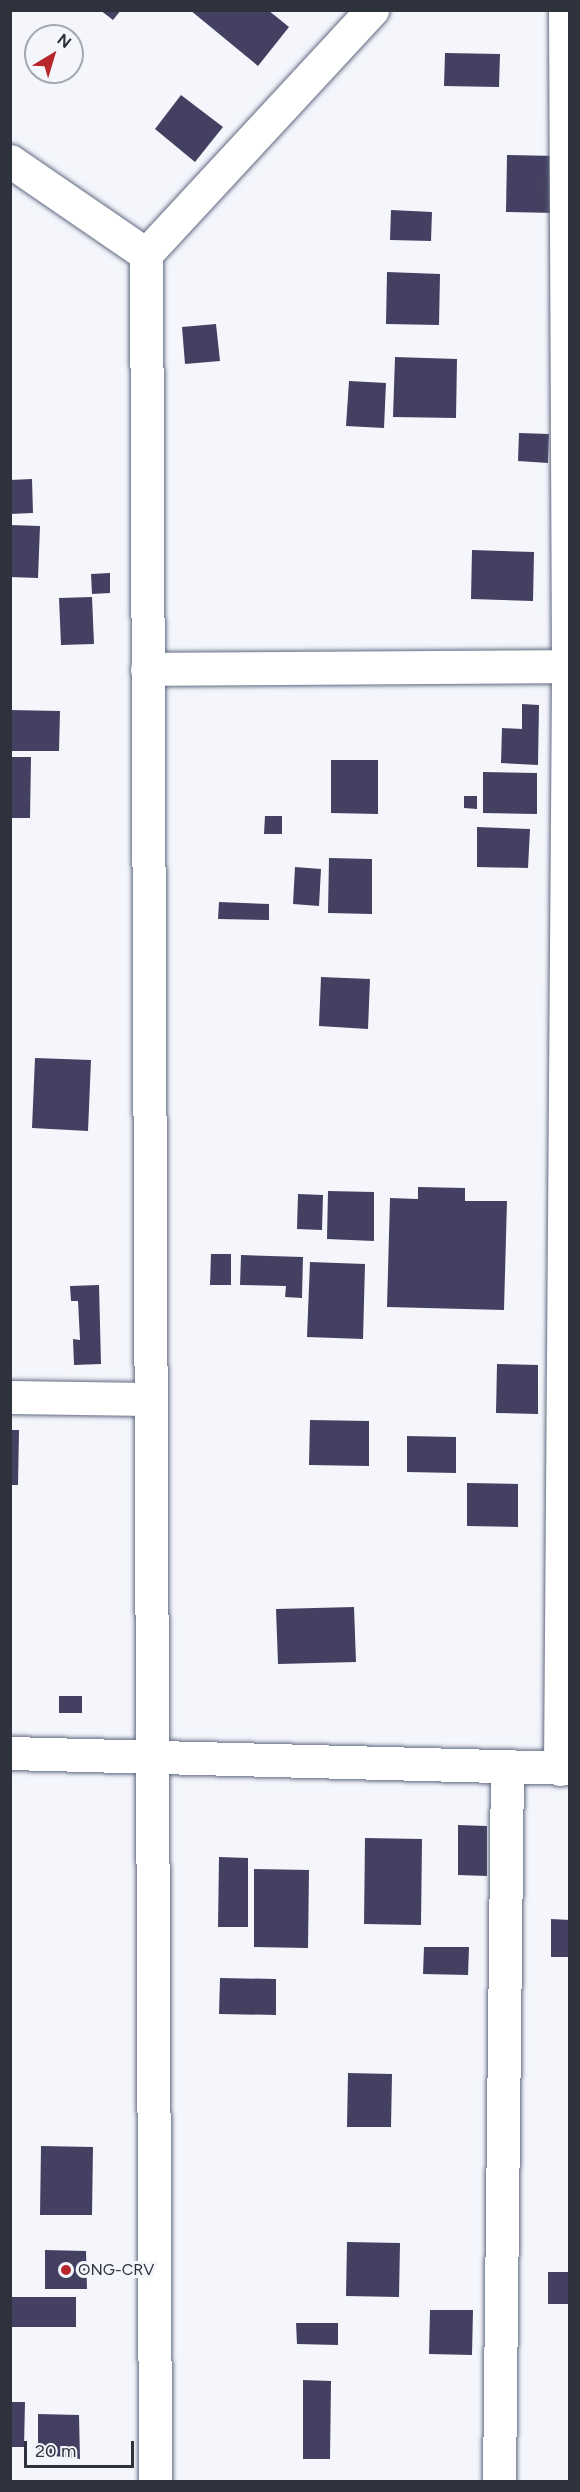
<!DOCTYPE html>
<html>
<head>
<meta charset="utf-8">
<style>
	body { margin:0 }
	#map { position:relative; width:580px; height:2492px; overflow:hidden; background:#f4f6fc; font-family:Figtree,sans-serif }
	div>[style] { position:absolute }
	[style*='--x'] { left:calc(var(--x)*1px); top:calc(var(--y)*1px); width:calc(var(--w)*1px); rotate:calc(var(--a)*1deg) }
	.building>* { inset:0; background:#444061 }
	.roads { filter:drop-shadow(0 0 2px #606a81) drop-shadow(0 0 2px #606a81) }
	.minor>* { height:33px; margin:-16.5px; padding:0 16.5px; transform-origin:16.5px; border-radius:16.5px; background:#fff }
	.dots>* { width:16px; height:16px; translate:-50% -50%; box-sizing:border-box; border:3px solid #f4f6fc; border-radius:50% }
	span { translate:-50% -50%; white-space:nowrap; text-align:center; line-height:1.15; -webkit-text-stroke:6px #f4f6fc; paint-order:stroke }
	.poi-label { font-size:16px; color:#2e323c }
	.left { translate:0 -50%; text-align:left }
	.frame { position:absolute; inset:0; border:12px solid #2e323c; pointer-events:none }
	.north { position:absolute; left:24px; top:24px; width:60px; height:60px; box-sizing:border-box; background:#f4f6fc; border:2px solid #a5a8af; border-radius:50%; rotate:38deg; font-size:16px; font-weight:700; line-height:24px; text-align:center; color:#2e323c }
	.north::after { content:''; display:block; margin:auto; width:21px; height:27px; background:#b6262b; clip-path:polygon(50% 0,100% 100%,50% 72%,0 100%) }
	.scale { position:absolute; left:24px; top:2441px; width:110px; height:27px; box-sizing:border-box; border:3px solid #2e323c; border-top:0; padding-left:8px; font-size:18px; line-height:21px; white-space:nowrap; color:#2e323c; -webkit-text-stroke:4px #f4f6fc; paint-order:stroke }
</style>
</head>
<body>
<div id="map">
	<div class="building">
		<i style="clip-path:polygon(100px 10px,121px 10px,113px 20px)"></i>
		<i style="clip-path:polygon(190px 10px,268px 10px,289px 27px,258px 66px)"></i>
		<i style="clip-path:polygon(445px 53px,500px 54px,499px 87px,444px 86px)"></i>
		<i style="clip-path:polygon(181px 95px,223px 127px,195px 162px,155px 129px)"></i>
		<i style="clip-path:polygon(507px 155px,557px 156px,556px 213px,506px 212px)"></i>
		<i style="clip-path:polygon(391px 210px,432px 212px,431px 241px,390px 240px)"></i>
		<i style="clip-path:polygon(387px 272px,440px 274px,439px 325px,386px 324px)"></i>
		<i style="clip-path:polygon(216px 324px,220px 361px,185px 364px,182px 327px)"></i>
		<i style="clip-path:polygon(395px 357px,457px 359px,456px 418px,393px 417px)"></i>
		<i style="clip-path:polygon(349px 381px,386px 383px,384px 428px,346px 426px)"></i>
		<i style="clip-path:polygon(519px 433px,549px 434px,548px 463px,518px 461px)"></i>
		<i style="clip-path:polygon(32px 479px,33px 513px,10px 514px,10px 480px)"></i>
		<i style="clip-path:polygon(10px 525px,40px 526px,38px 578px,10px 577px)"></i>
		<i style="clip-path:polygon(472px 550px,534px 552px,533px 601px,471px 599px)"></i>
		<i style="clip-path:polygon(110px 573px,110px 593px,92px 594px,91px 574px)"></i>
		<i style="clip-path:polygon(92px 597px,94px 644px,61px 645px,59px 598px)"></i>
		<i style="clip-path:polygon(522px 704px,539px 705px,538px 765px,501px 763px,502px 728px,522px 729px)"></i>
		<i style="clip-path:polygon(10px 710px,60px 711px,59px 751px,10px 751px)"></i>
		<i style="clip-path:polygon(10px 757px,31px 757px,30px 818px,10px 818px)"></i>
		<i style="clip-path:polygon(331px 760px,378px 760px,378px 814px,331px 813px)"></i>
		<i style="clip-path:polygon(483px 772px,537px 773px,537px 814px,483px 813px)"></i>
		<i style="clip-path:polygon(464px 796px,477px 796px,477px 809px,464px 808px)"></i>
		<i style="clip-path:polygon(265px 816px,282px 816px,282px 834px,264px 834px)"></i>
		<i style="clip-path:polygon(477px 827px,530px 829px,528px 868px,477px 867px)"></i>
		<i style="clip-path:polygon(329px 858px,372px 859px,372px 914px,328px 913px)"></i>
		<i style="clip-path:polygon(295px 867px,321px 869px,319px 906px,293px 904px)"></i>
		<i style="clip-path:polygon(219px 902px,269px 904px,269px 920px,218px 919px)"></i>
		<i style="clip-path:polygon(321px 977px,370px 979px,368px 1029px,319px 1026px)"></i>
		<i style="clip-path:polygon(35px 1058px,91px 1060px,88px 1131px,32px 1128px)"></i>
		<i style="clip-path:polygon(418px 1187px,465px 1188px,465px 1201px,507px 1201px,504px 1310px,387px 1307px,390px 1198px,418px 1199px)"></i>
		<i style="clip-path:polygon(328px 1191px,374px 1192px,374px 1241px,327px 1239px)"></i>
		<i style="clip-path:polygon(298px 1194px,323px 1195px,322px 1230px,297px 1229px)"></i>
		<i style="clip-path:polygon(211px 1254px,231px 1254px,231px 1285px,210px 1285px)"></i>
		<i style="clip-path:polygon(241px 1255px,303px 1257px,302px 1298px,285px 1297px,286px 1286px,240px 1285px)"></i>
		<i style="clip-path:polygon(310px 1262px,365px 1264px,363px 1339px,307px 1337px)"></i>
		<i style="clip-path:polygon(99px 1285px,101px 1364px,74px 1365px,73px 1339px,80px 1340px,78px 1301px,71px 1301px,70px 1286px)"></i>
		<i style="clip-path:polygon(497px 1364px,538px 1365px,538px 1414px,496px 1413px)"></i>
		<i style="clip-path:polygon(310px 1420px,369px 1421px,369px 1466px,309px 1465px)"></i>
		<i style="clip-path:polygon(10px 1430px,19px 1430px,18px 1485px,10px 1485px)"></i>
		<i style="clip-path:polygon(407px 1436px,456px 1437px,456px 1473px,407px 1472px)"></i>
		<i style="clip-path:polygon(467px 1483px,518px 1484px,518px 1527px,467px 1526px)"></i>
		<i style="clip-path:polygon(354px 1607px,356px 1662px,278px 1664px,276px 1609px)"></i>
		<i style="clip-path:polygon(59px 1696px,82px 1696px,82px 1713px,59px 1713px)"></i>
		<i style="clip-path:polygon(458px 1825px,487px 1826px,487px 1876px,458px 1875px)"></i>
		<i style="clip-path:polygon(365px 1838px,422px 1839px,421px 1925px,364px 1924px)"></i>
		<i style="clip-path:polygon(219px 1857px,248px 1858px,248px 1927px,218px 1927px)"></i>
		<i style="clip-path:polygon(254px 1869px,309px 1870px,308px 1948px,254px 1947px)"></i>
		<i style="clip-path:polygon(551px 1919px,570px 1920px,570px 1957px,551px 1957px)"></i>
		<i style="clip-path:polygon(424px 1947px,469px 1947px,468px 1975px,423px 1974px)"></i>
		<i style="clip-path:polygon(220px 1978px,276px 1979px,276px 2015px,219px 2014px)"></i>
		<i style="clip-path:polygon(348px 2073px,392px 2074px,391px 2127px,347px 2127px)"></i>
		<i style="clip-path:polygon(41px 2146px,93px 2147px,92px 2215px,40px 2215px)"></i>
		<i style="clip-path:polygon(347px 2242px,400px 2243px,399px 2297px,346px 2296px)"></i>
		<i style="clip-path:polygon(45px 2250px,86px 2251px,87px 2289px,45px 2289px)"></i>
		<i style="clip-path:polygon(548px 2272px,570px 2272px,570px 2304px,548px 2304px)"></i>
		<i style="clip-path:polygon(10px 2297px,76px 2297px,76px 2327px,10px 2327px)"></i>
		<i style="clip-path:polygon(430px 2310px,473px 2310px,472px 2355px,429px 2354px)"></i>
		<i style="clip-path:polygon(296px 2323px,338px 2323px,338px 2345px,297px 2344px)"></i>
		<i style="clip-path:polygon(303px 2380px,331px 2381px,330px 2459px,303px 2459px)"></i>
		<i style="clip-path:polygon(10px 2402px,25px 2402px,24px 2447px,10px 2447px)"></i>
		<i style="clip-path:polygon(38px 2414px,79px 2415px,80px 2459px,38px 2454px)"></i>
	</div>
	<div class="roads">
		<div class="minor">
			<i style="--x:10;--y:161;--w:165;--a:34.4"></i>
			<i style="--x:147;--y:669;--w:423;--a:-0.4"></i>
			<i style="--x:10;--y:1397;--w:140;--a:0.8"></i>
			<i style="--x:10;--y:1753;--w:560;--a:1.53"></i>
			<i style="--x:560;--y:1769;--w:1103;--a:-89.58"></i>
			<i style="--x:568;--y:666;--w:656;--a:-90.26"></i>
			<i style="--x:155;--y:2482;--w:2228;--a:-90.23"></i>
			<i style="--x:146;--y:254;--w:333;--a:-47.2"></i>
			<i style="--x:499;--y:2482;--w:712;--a:-89.36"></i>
		</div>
	</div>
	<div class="dots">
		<i style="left:66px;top:2270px;background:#b6262b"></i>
	</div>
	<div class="poi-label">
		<span class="left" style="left:78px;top:2270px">ONG-CRV</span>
	</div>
	<div class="frame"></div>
	<div class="north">N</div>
	<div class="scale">20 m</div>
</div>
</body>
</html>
